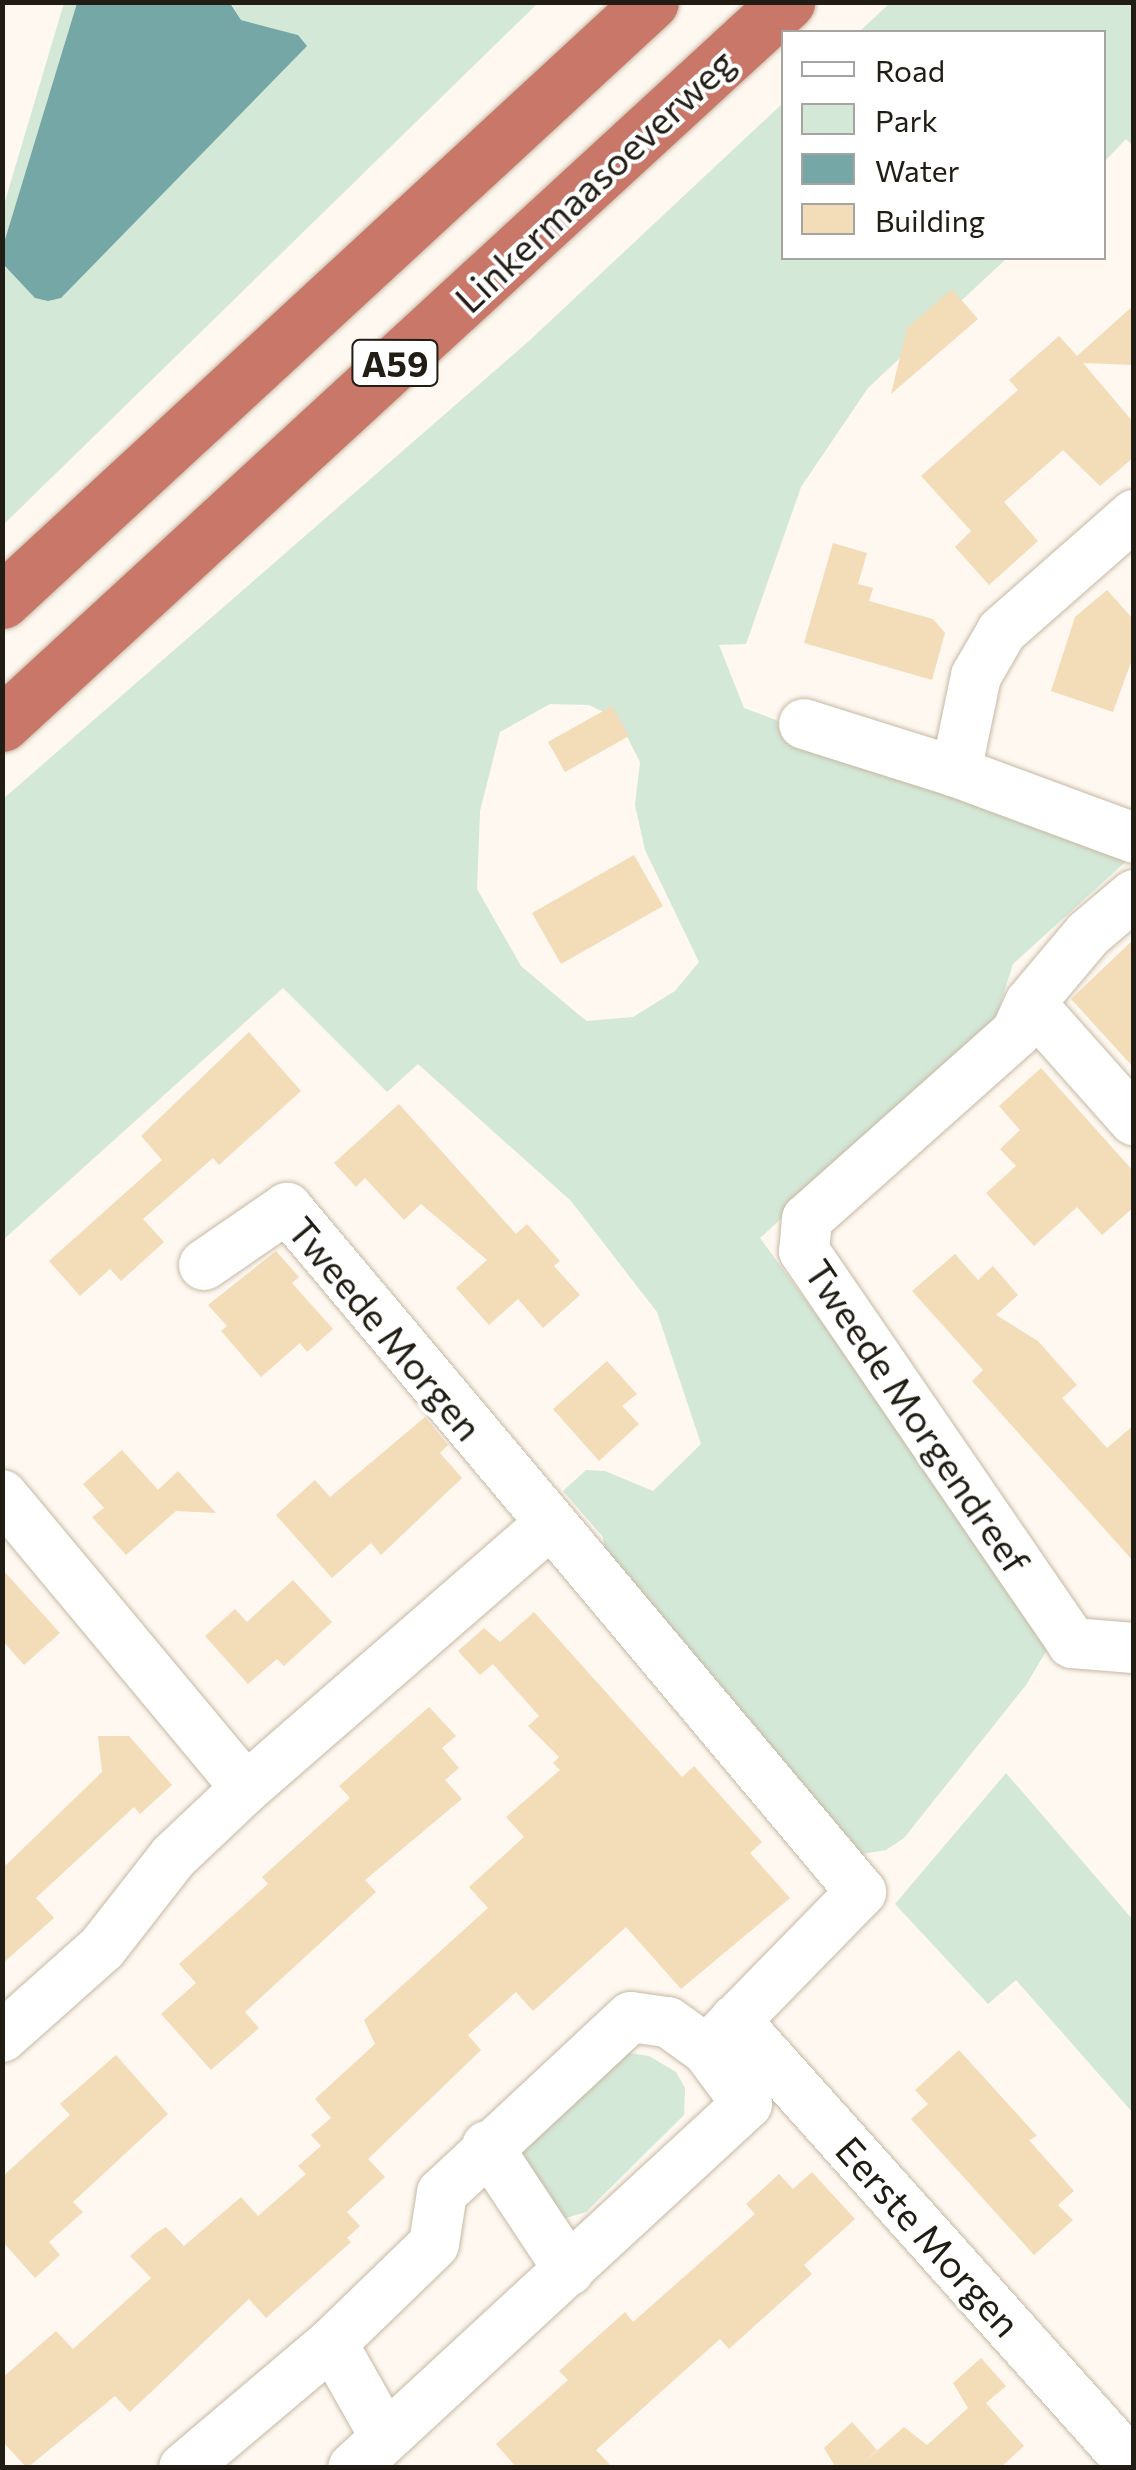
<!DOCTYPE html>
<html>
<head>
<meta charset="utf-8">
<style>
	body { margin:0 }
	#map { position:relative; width:1136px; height:2470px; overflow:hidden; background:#fef8f0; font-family:Commissioner,sans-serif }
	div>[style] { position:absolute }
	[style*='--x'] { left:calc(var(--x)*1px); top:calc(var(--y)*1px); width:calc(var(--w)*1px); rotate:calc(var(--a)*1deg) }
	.green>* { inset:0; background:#d3e8d7 }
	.water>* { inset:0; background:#75a7a6 }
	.building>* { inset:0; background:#f3dcb8 }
	.roads { filter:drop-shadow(0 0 2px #c6b8a3) drop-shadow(0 0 2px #c6b8a3) }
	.minor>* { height:50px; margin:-25px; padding:0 25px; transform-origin:25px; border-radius:25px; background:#fff }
	.highway>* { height:55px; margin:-27.5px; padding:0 27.5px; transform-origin:27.5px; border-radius:27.5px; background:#c87768 }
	span { translate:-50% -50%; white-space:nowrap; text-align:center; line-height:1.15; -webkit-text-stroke:8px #fff; paint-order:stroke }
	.shield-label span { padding:2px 8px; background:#fff; border:2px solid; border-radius:8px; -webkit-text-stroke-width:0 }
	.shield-label { font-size:35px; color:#211c14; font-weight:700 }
	.street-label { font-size:38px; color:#211c14 }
	.frame { position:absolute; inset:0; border:5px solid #211c14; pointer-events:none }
	.legend { position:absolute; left:781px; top:30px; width:325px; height:230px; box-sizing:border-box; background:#fff; border:2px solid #a6a4a1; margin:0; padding:12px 18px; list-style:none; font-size:30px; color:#211c14 }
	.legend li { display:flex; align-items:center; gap:20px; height:50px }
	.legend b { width:50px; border:2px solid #a6a4a1 }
</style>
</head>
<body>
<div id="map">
	<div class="green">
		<i style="clip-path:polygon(891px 2px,1133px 3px,1133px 146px,1126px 139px,1104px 162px,1104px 32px,859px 32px)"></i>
		<i style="clip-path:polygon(64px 3px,77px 3px,3px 246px,3px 208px)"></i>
		<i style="clip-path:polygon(231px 3px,538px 3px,3px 525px,2px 264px,26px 286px,298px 35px,241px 20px)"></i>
		<i style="clip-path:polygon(evenodd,783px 103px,784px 258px,1007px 258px,868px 388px,801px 487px,746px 644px,719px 645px,744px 708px,1133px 855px,1013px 964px,995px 1021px,760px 1238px,1054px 1638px,1026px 1685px,904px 1838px,886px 1850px,856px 1855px,605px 1561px,603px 1537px,563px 1491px,586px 1470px,605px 1471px,653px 1491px,701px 1444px,657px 1312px,571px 1201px,418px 1064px,387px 1092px,283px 988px,3px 1240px,3px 799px,530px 340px,783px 103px,550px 704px,589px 705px,618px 719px,640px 762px,635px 805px,645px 850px,699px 962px,675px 991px,633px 1017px,587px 1021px,579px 1015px,521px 966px,477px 889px,480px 811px,500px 732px,550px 704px)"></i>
		<i style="clip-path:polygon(1006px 1773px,1133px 1920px,1133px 2113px,1016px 1980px,988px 2004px,895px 1904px)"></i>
		<i style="clip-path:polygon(622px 2052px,649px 2056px,676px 2072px,685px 2088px,684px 2115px,586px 2212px,563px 2219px,507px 2137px)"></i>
	</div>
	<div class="water">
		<i style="clip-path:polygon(77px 3px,230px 3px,241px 20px,298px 35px,307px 46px,61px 298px,48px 301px,35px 298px,3px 264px,3px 246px)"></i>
	</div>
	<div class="building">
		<i style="clip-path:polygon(952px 289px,978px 319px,891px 394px,907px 328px)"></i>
		<i style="clip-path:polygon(1134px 305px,1134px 365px,1083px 363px,1134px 423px,1134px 457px,1100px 486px,1063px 450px,1004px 502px,1038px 541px,989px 585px,955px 547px,971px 531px,921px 476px,1018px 390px,1009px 380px,1059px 336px,1077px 356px)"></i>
		<i style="clip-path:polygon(833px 543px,867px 553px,858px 584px,873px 588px,869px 601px,933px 619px,945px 633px,932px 680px,804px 643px)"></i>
		<i style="clip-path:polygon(1107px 590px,1134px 620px,1134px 654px,1113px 712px,1051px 691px,1075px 617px)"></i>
		<i style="clip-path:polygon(612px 706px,629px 736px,565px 772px,548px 742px)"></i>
		<i style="clip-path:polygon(634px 855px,663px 906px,561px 964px,532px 913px)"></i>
		<i style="clip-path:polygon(1134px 939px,1134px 1068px,1071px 999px)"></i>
		<i style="clip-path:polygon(249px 1032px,301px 1091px,219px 1165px,213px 1158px,143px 1219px,164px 1242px,121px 1281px,110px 1269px,80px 1296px,49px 1261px,162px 1160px,141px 1136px)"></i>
		<i style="clip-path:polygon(1041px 1068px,1134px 1172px,1134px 1207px,1102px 1235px,1077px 1207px,1034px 1246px,986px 1193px,1016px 1166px,1000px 1149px,1020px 1130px,999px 1106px)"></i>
		<i style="clip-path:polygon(399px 1104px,516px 1234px,527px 1224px,560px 1261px,554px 1266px,580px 1295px,543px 1328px,518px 1299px,489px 1325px,456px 1288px,487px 1260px,421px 1204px,404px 1220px,365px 1178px,356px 1187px,334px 1163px)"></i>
		<i style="clip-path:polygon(276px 1251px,299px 1277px,292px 1283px,333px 1329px,307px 1352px,300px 1343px,261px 1377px,221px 1331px,227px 1326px,208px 1305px)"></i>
		<i style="clip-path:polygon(955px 1254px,978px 1280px,993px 1266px,1018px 1295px,996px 1315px,1038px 1341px,1077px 1385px,1062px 1398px,1107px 1448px,1134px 1425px,1134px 1562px,972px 1381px,983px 1370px,912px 1291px)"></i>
		<i style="clip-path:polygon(607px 1361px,637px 1394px,622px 1406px,639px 1424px,599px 1461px,553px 1409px)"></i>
		<i style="clip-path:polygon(425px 1417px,448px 1445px,440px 1453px,462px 1478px,381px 1555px,371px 1543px,332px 1578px,276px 1515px,315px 1480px,330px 1497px)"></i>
		<i style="clip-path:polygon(122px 1450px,158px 1490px,178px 1471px,216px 1513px,176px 1511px,126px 1555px,92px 1517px,104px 1508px,83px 1484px)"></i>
		<i style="clip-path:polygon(2px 1569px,60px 1633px,24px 1665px,2px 1640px)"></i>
		<i style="clip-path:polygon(293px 1580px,332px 1622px,284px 1666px,277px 1659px,248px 1684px,205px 1636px,235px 1609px,247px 1622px)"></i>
		<i style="clip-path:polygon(534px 1612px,682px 1777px,694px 1766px,762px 1842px,750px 1853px,790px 1898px,681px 1989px,626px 1927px,533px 2011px,516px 1992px,468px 2035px,481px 2050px,368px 2159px,385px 2177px,347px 2212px,360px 2226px,347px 2238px,351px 2242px,266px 2318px,249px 2299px,130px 2412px,115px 2396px,27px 2468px,2px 2441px,2px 2378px,56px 2331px,73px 2349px,151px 2278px,130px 2256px,156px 2233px,166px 2227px,184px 2246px,241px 2197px,258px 2216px,306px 2174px,298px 2166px,321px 2146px,311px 2135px,331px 2118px,315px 2099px,375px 2044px,364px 2020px,488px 1908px,469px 1887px,524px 1837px,506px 1817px,560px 1770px,553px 1763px,559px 1757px,528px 1726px,539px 1716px,493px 1664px,480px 1675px,458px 1651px,484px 1628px,500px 1642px)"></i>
		<i style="clip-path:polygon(429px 1707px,456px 1736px,442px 1748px,459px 1768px,445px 1780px,462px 1799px,365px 1880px,376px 1892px,245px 2012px,259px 2028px,211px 2070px,161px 2014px,196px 1983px,179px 1964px,268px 1884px,262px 1877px,350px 1798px,339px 1786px)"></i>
		<i style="clip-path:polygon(98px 1736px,129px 1736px,172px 1785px,140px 1814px,134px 1807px,36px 1898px,54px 1918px,2px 1964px,2px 1861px,6px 1865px,102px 1772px)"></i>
		<i style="clip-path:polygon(959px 2050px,1037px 2136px,1029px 2140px,1074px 2191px,1058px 2205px,1073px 2220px,1034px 2255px,911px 2119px,928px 2104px,915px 2090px)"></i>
		<i style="clip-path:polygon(116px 2055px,168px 2114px,73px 2202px,83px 2212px,49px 2242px,60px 2255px,35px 2278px,2px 2241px,2px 2177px,70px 2115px,60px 2104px)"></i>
		<i style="clip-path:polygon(812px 2172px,855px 2219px,804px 2265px,812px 2274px,729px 2349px,720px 2339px,596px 2450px,613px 2468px,517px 2468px,496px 2444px,568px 2380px,559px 2371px,625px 2312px,633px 2322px,755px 2214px,746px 2204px,779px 2174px,793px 2189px)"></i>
		<i style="clip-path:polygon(981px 2358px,1006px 2386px,986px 2403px,1024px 2446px,1000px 2468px,836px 2468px,824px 2448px,852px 2422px,877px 2450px,862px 2464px,904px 2427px,927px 2445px,968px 2408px,953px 2383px)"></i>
	</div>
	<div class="roads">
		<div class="minor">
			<i style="--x:1134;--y:515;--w:176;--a:138.7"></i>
			<i style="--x:1002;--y:631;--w:52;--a:120"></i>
			<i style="--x:976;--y:676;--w:98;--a:101.8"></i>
			<i style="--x:956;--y:772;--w:190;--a:20.3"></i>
			<i style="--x:804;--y:724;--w:159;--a:17.5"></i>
			<i style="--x:1134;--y:895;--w:60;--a:139.7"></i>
			<i style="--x:1088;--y:934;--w:90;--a:130"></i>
			<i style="--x:1030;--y:1003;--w:33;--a:115"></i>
			<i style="--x:1016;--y:1033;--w:280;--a:138.3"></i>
			<i style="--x:807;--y:1219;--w:32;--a:95"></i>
			<i style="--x:804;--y:1251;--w:475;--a:55.6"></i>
			<i style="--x:1072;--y:1643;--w:62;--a:4.6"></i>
			<i style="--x:1030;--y:1003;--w:157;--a:48.4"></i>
			<i style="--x:204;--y:1265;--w:101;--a:-34.5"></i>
			<i style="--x:287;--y:1208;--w:893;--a:50"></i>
			<i style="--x:861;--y:1892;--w:221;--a:134.3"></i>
			<i style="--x:2;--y:1495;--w:381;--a:50.2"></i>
			<i style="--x:735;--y:2020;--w:581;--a:48.21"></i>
			<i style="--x:2;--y:2037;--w:134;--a:-41.7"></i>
			<i style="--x:102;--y:1948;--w:115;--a:-52"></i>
			<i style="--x:173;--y:1857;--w:100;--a:-43.4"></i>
			<i style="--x:246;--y:1788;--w:404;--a:-41"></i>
			<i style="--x:487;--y:2146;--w:149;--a:56.5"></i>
			<i style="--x:332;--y:2343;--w:106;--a:60.5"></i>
			<i style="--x:184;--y:2468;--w:194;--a:-40.2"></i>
			<i style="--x:332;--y:2343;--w:142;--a:-44.1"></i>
			<i style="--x:434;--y:2244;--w:52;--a:-81.1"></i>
			<i style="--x:442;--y:2193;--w:258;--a:-43"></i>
			<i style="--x:631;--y:2017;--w:37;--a:8"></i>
			<i style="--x:668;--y:2022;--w:48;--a:35.7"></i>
			<i style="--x:707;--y:2050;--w:67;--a:53.5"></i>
			<i style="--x:747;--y:2104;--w:536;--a:137.27"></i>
		</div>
		<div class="highway">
			<i style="--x:2;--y:601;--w:883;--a:-42.71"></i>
			<i style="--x:2;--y:724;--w:1067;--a:-42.61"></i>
		</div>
	</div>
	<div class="shield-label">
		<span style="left:395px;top:363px">A59</span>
	</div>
	<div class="street-label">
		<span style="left:594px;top:180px;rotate:-43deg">Linkermaasoeverweg</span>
		<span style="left:386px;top:1328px;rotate:50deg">Tweede Morgen</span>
		<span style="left:918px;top:1416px;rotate:56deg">Tweede Morgendreef</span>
		<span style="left:929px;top:2236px;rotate:48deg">Eerste Morgen</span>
	</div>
	<div class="frame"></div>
	<ul class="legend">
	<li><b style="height:12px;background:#fff"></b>Road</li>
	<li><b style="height:28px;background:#d3e8d7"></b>Park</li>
	<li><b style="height:28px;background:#75a7a6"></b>Water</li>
	<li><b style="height:28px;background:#f3dcb8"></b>Building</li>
	</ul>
</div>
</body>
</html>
